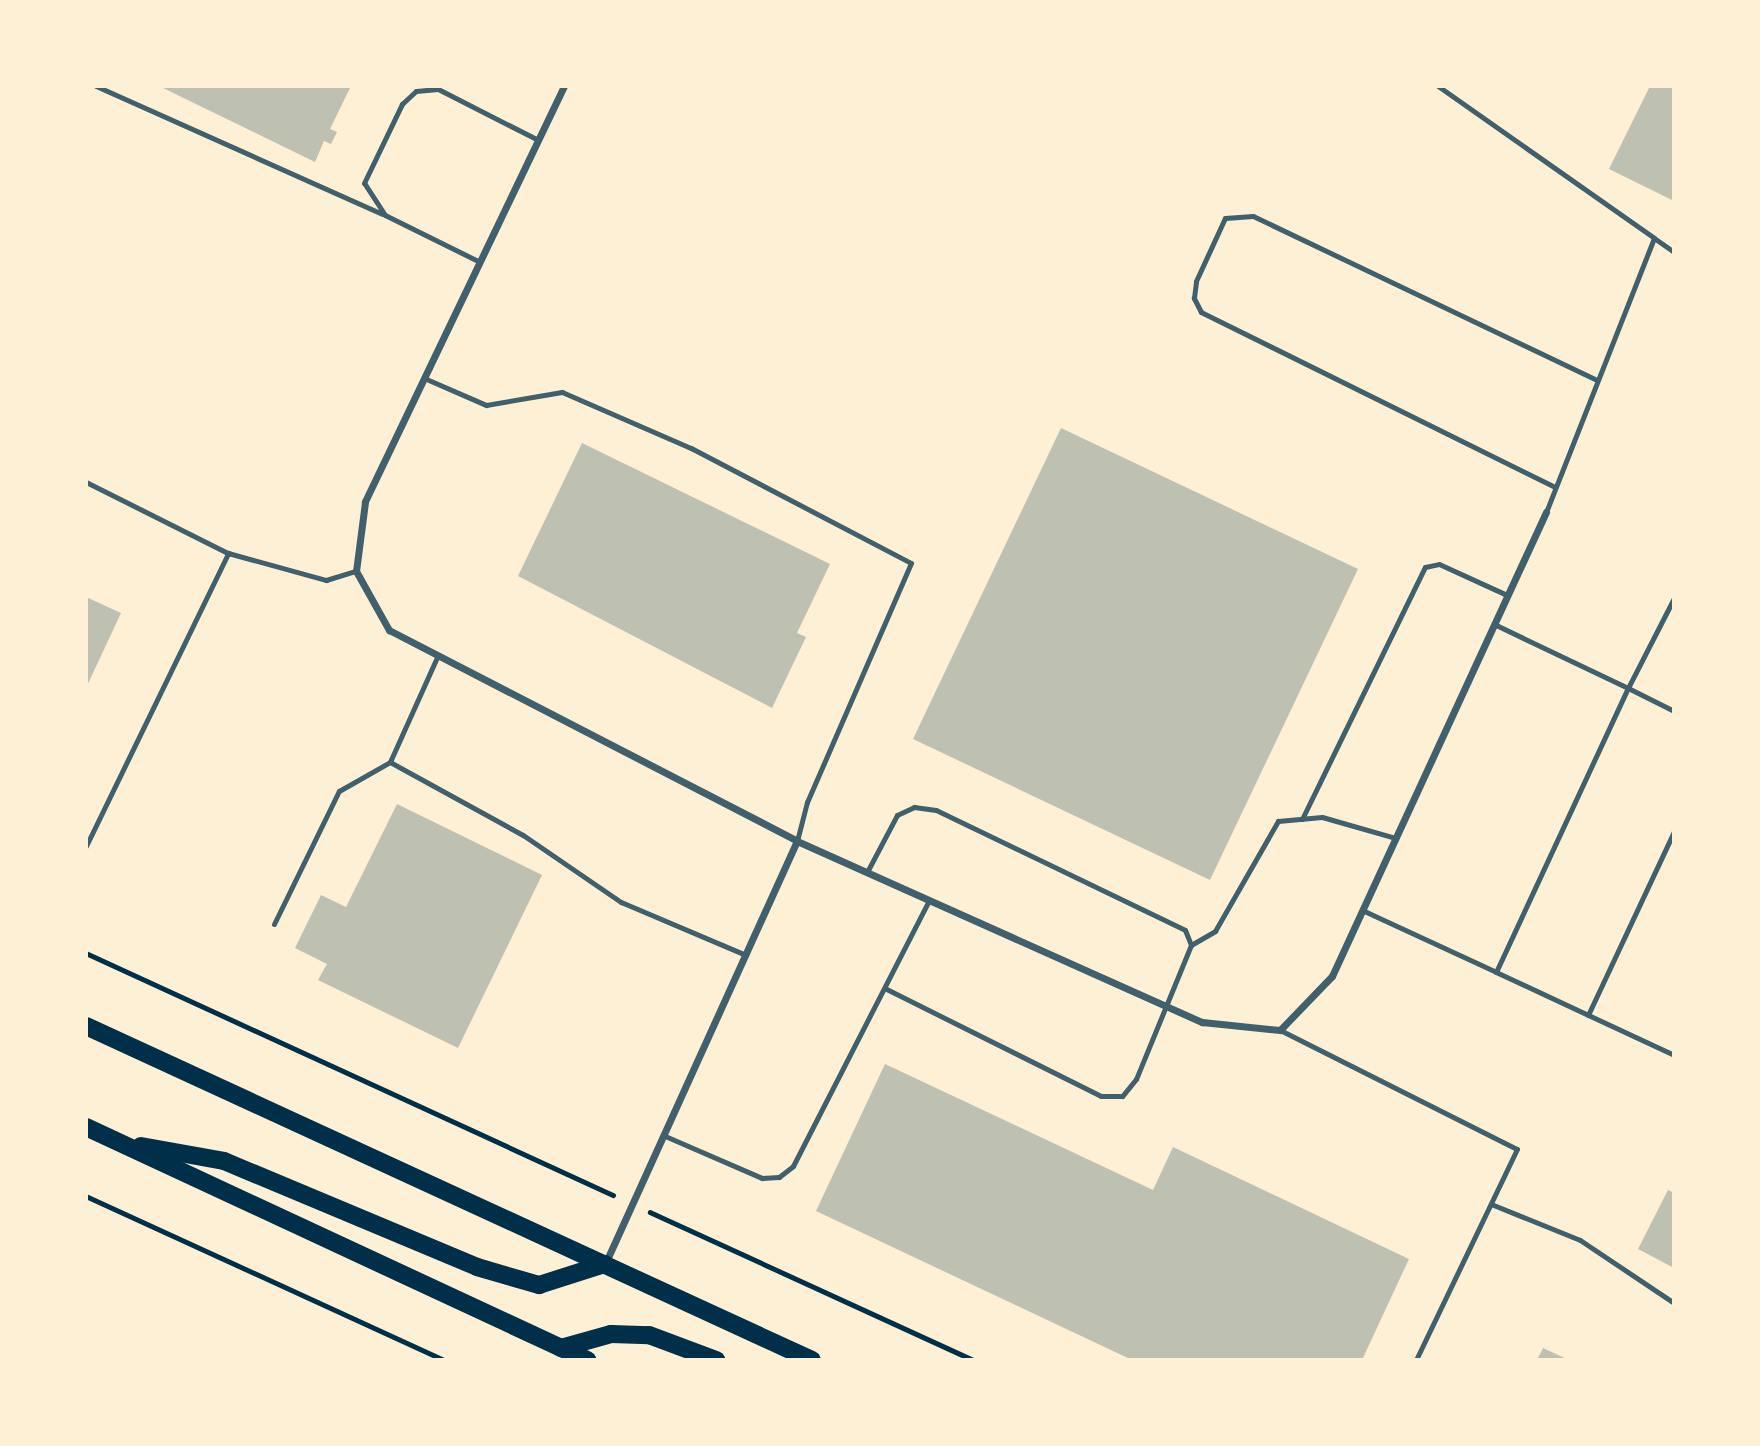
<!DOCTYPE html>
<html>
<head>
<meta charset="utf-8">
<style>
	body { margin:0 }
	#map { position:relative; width:1760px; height:1446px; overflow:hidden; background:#fdf0d5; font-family:Georgia,serif }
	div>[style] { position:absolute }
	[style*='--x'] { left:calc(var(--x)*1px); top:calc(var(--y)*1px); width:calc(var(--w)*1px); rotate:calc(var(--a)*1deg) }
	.building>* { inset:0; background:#bec0b2 }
	.path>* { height:4.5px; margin:-2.25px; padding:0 2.25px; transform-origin:2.25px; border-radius:2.25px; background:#003049 }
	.service>* { height:5px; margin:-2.5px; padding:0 2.5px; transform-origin:2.5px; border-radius:2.5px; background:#3f606c }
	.minor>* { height:7px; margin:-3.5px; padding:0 3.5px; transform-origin:3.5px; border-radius:3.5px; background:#3f606c }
	.primary>* { height:18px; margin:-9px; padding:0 9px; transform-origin:9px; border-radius:9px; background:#003049 }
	span { translate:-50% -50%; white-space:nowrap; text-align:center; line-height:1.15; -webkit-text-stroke:5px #fdf0d5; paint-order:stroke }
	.frame { position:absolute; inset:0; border:88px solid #fdf0d5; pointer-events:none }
</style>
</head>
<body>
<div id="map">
	<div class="building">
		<i style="clip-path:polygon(159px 86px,351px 86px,330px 129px,337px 132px,331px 144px,324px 141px,315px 162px)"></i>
		<i style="clip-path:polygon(1650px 86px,1674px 86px,1674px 201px,1609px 169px)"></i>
		<i style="clip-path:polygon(1061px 428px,1358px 569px,1210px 880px,913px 739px)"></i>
		<i style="clip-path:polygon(582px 443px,830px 564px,797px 633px,806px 637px,772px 708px,518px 576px)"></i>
		<i style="clip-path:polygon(86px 597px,121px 613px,86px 688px)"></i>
		<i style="clip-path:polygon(397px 804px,542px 875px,458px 1048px,318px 980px,327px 964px,295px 948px,321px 895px,346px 907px)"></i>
		<i style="clip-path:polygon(885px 1064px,1153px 1190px,1173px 1147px,1409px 1259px,1362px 1360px,1132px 1360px,816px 1211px)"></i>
		<i style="clip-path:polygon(1668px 1190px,1674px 1193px,1674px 1268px,1638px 1249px)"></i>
		<i style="clip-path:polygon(1543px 1348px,1569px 1360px,1537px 1360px)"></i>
	</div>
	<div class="path">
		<i style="--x:86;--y:953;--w:580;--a:24.66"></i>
		<i style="--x:86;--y:1196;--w:394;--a:24.6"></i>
		<i style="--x:650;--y:1212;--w:356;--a:24.6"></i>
	</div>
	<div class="service">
		<i style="--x:96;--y:86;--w:313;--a:24.1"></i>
		<i style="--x:1438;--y:86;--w:264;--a:35.1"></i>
		<i style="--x:1654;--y:238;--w:295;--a:111.5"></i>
		<i style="--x:1654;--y:238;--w:24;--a:35"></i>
		<i style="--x:480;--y:262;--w:106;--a:-153.7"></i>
		<i style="--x:385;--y:215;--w:38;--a:-123"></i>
		<i style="--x:364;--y:183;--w:88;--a:-64.3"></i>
		<i style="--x:402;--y:104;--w:19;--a:-43"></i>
		<i style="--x:416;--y:91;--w:22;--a:-5"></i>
		<i style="--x:438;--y:89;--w:112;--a:27"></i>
		<i style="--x:424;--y:378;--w:68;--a:23.5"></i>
		<i style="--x:486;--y:405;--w:77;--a:-9.7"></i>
		<i style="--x:562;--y:392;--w:141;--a:23.5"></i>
		<i style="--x:691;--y:448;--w:248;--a:27.6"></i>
		<i style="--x:911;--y:563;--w:261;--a:113.5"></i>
		<i style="--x:807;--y:802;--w:40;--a:104.4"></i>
		<i style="--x:86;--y:482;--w:159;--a:26.6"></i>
		<i style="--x:1555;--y:487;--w:395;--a:-153.7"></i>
		<i style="--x:1201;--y:312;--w:16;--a:-117"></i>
		<i style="--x:1194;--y:298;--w:17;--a:-83"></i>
		<i style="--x:1196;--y:281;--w:69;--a:-65.3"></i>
		<i style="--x:1225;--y:218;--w:28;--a:-4"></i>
		<i style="--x:1253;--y:216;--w:381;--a:25.5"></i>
		<i style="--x:1674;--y:598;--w:101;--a:117.1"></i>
		<i style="--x:1628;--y:688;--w:51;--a:26.6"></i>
		<i style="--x:438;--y:655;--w:117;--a:114.2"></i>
		<i style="--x:390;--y:762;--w:152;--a:28.8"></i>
		<i style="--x:523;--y:835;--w:119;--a:34.4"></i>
		<i style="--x:621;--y:902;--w:136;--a:23"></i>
		<i style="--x:1302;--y:819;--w:280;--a:-64"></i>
		<i style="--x:1425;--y:567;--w:14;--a:-12"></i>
		<i style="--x:1439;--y:564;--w:75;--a:24.5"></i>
		<i style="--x:86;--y:846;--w:326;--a:-64.1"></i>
		<i style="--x:228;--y:553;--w:102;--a:15.4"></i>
		<i style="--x:326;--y:580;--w:31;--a:-17"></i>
		<i style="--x:867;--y:872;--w:64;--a:-62.2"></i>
		<i style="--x:897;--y:815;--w:19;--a:-25"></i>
		<i style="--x:914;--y:807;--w:22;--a:8"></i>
		<i style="--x:936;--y:810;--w:276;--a:25.7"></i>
		<i style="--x:1185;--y:930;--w:16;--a:68"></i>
		<i style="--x:1191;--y:945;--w:145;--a:112.3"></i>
		<i style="--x:1136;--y:1079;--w:22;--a:129"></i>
		<i style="--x:1122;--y:1096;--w:21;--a:180"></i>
		<i style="--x:1101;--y:1096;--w:242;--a:-153.5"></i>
		<i style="--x:1362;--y:910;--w:148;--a:24.8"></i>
		<i style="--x:1496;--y:972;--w:313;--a:-65.1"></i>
		<i style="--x:1628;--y:688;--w:148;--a:-154.5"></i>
		<i style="--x:274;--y:924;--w:148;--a:-64"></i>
		<i style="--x:339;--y:791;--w:59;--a:-29.6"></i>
		<i style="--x:1191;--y:945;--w:28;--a:-30"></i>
		<i style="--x:1215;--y:931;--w:127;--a:-60.2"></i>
		<i style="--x:1278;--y:821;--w:44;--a:-5.2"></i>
		<i style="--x:1322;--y:817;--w:76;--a:16"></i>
		<i style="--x:1496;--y:972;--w:196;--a:25"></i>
		<i style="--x:1588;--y:1015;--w:203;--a:-64.9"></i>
		<i style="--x:1280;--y:1030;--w:265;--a:26.7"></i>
		<i style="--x:1517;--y:1149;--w:234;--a:115.6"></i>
		<i style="--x:665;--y:1136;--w:106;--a:23.4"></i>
		<i style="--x:762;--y:1178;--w:17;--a:-3"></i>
		<i style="--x:779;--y:1177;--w:18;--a:-38"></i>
		<i style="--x:793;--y:1166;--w:299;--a:-62.9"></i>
		<i style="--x:1491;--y:1204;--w:96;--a:22"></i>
		<i style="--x:1580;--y:1240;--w:113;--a:33.8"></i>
	</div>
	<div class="minor">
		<i style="--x:564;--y:86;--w:461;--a:115.6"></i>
		<i style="--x:365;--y:502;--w:70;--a:97.4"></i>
		<i style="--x:356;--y:571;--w:68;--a:60.8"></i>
		<i style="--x:389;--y:630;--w:459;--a:27.3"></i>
		<i style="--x:797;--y:841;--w:444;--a:24.1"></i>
		<i style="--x:1202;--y:1022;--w:78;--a:5.9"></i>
		<i style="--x:1280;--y:1030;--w:75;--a:-46.1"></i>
		<i style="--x:1332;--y:976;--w:511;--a:-65.24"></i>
		<i style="--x:605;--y:1264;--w:465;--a:-65.6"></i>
	</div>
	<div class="primary">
		<i style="--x:86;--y:1026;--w:799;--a:24.71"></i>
		<i style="--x:86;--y:1127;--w:553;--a:24.94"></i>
		<i style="--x:141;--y:1146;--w:84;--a:10.2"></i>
		<i style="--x:224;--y:1161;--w:274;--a:22.7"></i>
		<i style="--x:477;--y:1267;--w:65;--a:16.2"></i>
		<i style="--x:539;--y:1285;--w:69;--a:-17.7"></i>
		<i style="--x:561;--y:1348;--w:52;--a:-15.6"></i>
		<i style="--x:611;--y:1334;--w:38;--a:2"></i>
		<i style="--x:649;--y:1335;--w:72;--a:20.5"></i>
	</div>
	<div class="frame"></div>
</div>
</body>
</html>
